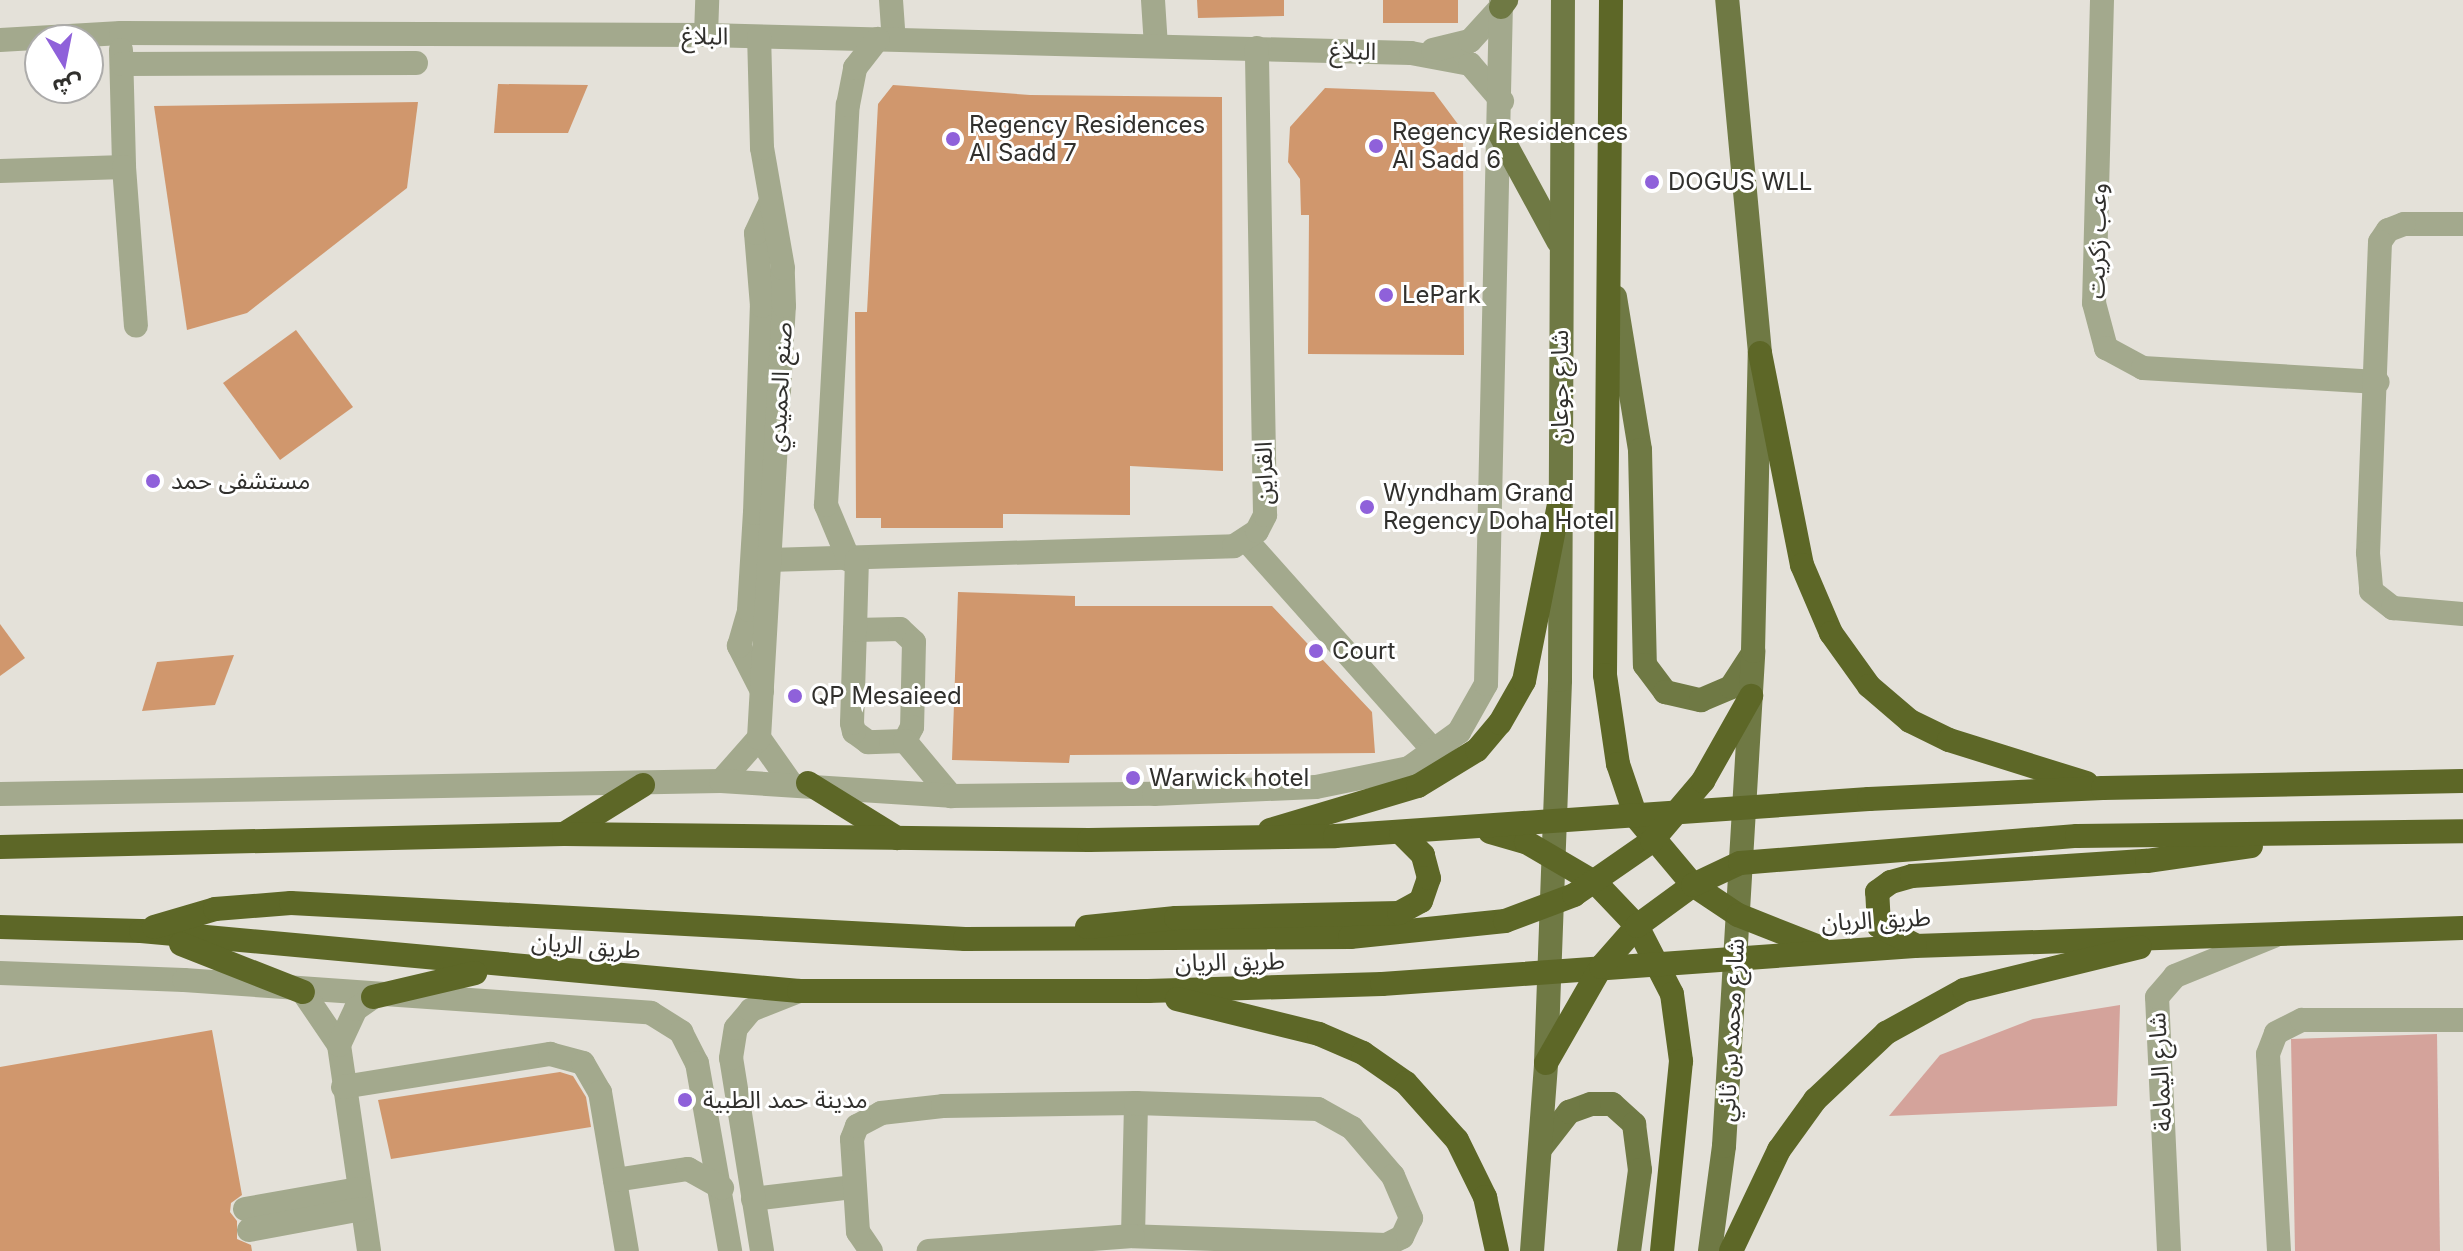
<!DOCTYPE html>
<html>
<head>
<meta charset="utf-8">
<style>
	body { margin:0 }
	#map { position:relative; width:2463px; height:1251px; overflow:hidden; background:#e4e1d9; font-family:Inter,"Noto Sans Arabic",sans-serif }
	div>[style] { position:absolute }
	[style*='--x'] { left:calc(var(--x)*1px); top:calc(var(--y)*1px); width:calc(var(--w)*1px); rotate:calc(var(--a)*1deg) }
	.green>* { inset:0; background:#d4a39b }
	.building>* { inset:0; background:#d0976d }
	.minor>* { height:24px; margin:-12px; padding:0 12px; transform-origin:12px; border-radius:12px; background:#a3a98d }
	.major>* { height:24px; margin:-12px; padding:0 12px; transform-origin:12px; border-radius:12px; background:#6f7944 }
	.highway>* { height:24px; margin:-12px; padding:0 12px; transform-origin:12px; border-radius:12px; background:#5d6727 }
	.dots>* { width:22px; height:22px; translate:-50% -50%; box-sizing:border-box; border:4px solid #fff; border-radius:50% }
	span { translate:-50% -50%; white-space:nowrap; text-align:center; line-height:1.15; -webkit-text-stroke:6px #fff; paint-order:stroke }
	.street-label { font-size:24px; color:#31302d }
	.poi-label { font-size:24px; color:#31302d }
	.left { translate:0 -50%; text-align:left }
	.north { position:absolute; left:24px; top:24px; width:80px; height:80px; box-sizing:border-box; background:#fff; border:2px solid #adacab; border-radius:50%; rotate:170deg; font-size:22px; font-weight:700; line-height:32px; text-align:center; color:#31302d }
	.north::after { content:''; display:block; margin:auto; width:28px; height:36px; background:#8f61da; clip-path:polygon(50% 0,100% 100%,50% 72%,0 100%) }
</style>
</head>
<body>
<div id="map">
	<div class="green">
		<i style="clip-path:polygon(2120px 1005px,2117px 1106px,1889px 1116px,1940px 1055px,2033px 1019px)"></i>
		<i style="clip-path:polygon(2437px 1034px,2440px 1251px,2295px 1251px,2291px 1039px)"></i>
	</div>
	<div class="building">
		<i style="clip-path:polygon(1197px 0,1284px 0,1284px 16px,1198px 18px)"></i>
		<i style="clip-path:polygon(1383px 0,1458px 0,1458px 23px,1383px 23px)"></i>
		<i style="clip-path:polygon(498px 84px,588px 85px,568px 133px,494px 133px)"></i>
		<i style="clip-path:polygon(893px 85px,1030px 95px,1222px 97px,1223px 471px,1130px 466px,1130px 515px,1003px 514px,1003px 528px,881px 528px,881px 518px,856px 518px,855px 312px,867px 312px,878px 104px)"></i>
		<i style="clip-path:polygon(1325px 88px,1434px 92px,1463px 131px,1464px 355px,1308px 354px,1309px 215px,1301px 215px,1300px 179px,1288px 162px,1290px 127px)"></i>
		<i style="clip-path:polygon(418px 102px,407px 188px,247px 313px,187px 330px,154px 106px)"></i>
		<i style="clip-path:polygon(296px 330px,353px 407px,280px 460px,223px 383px)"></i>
		<i style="clip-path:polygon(958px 592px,1075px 596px,1075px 606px,1272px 606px,1372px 712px,1375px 753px,1070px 755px,1069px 763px,952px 760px)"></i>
		<i style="clip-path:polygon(0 624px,25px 658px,0 676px)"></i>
		<i style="clip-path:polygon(234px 655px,215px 705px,142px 711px,157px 662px)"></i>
		<i style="clip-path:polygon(212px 1030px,242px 1195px,231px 1203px,230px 1212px,237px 1221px,237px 1239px,251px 1245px,252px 1251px,0 1251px,0 1067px)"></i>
		<i style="clip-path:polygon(560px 1072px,573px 1076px,586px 1097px,591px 1127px,391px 1159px,378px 1100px)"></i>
	</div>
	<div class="minor">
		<i style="--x:891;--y:0;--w:39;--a:86"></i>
		<i style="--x:1153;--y:0;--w:46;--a:86.3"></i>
		<i style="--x:2102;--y:0;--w:303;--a:91.5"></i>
		<i style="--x:2094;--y:303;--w:47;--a:75.1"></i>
		<i style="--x:2106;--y:348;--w:42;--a:28.4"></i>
		<i style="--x:2143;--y:368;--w:235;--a:3.4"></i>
		<i style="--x:706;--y:35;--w:35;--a:-88"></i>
		<i style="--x:0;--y:40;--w:121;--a:-3.3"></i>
		<i style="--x:121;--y:33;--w:585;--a:0.2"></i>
		<i style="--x:706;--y:35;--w:705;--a:1.46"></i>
		<i style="--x:1411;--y:53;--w:60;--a:10.6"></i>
		<i style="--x:1470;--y:64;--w:49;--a:49.1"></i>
		<i style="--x:121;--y:50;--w:117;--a:88.5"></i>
		<i style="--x:1433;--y:50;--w:38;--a:-14"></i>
		<i style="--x:1470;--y:41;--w:46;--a:-47.6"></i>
		<i style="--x:122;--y:64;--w:294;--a:-0.2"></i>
		<i style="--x:0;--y:171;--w:124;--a:-1.8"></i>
		<i style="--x:124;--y:167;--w:159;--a:85.7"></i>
		<i style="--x:2463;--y:224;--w:59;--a:180"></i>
		<i style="--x:2404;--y:224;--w:17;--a:159"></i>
		<i style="--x:2388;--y:230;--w:14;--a:124"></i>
		<i style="--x:2380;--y:242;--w:311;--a:92.2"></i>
		<i style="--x:2368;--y:553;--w:38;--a:85"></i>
		<i style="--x:2371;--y:591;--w:28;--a:38"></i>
		<i style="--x:2393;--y:608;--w:70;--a:4.9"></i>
		<i style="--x:1247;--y:541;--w:284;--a:48.3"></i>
		<i style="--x:769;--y:560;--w:465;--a:-1.7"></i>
		<i style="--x:1234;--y:546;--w:27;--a:-33"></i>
		<i style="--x:1257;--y:531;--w:18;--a:-63"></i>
		<i style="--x:1265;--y:515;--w:467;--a:-91"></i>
		<i style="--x:849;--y:560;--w:60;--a:-112.7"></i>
		<i style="--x:826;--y:505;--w:401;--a:-86.9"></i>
		<i style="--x:848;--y:105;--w:38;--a:-79"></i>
		<i style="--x:855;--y:68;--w:37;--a:-52"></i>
		<i style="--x:855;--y:630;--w:45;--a:-1.3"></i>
		<i style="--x:900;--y:629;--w:19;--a:43"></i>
		<i style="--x:914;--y:642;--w:85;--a:91.3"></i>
		<i style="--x:912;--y:727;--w:16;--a:117"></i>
		<i style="--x:905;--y:741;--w:37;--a:178"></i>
		<i style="--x:868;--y:742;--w:17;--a:-144"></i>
		<i style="--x:854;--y:732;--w:9;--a:-103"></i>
		<i style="--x:852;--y:723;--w:93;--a:-88.2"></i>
		<i style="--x:855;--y:630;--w:70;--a:-88.4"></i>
		<i style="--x:762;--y:691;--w:51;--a:-117.1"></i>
		<i style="--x:739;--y:646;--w:37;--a:-74"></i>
		<i style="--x:749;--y:610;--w:97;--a:-86.5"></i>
		<i style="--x:755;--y:513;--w:207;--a:-88.1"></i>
		<i style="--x:762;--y:306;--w:73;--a:-94.7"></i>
		<i style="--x:756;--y:233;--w:35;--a:-65"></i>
		<i style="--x:759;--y:738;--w:54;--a:54.8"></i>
		<i style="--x:905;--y:741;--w:72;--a:50.1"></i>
		<i style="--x:721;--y:781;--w:57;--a:-48.5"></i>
		<i style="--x:759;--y:738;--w:433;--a:-86.7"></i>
		<i style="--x:784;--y:306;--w:38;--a:-92"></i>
		<i style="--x:783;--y:268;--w:122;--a:-99.9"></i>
		<i style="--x:762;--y:148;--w:111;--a:-91.5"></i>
		<i style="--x:0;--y:794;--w:721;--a:-1.03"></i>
		<i style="--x:721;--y:781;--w:230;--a:3.7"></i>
		<i style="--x:951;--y:796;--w:203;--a:-0.6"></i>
		<i style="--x:1154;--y:794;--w:162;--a:-2.5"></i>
		<i style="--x:1316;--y:787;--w:95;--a:-11.5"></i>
		<i style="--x:1409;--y:768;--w:62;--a:-35.8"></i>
		<i style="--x:1459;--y:732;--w:55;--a:-60.6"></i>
		<i style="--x:1486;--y:684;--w:684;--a:-88.74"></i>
		<i style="--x:0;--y:973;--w:184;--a:2.2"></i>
		<i style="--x:184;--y:980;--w:468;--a:4"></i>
		<i style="--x:651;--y:1013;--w:36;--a:32"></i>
		<i style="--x:681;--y:1032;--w:35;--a:63"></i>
		<i style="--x:697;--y:1063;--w:191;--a:80"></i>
		<i style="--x:303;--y:992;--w:64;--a:55.8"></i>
		<i style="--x:339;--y:1045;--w:208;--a:81.7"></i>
		<i style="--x:339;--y:1045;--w:40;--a:-65"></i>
		<i style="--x:356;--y:1009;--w:21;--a:-35"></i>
		<i style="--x:343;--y:1087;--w:210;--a:-9.1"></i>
		<i style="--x:550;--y:1054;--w:34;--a:15"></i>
		<i style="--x:583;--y:1063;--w:34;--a:60"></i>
		<i style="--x:600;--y:1092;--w:161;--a:80.4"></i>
		<i style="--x:615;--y:1180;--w:74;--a:-8.6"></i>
		<i style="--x:688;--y:1169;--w:39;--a:29"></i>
		<i style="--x:753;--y:1199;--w:102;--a:-6.8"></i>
		<i style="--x:245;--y:1209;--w:115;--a:-10"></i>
		<i style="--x:249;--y:1230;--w:115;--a:-10.5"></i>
		<i style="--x:1133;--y:1236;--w:133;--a:-88.7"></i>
		<i style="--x:762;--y:1251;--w:195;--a:-99.1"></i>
		<i style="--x:731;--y:1058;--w:30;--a:-81"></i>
		<i style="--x:736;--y:1028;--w:23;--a:-50"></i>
		<i style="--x:751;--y:1010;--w:52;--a:-21.6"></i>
		<i style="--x:871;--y:1251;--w:23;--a:-124"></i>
		<i style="--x:858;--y:1232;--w:93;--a:-93.7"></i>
		<i style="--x:852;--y:1139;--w:14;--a:-69"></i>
		<i style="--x:857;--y:1126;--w:27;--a:-28"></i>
		<i style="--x:881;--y:1113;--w:62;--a:-6.4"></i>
		<i style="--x:943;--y:1106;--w:193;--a:-0.9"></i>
		<i style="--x:1136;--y:1103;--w:182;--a:1.9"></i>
		<i style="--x:1318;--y:1109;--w:39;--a:29"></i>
		<i style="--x:1352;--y:1128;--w:63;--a:49.5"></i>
		<i style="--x:1393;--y:1176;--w:46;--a:66.8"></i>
		<i style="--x:1411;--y:1218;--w:21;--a:115"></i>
		<i style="--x:1402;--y:1237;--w:18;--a:153"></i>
		<i style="--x:1386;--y:1245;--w:253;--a:-178"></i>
		<i style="--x:1133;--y:1236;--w:205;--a:175.8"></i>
		<i style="--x:2169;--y:1251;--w:254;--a:-92.7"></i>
		<i style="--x:2157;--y:997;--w:28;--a:-49"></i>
		<i style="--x:2175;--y:976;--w:107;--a:-22"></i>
		<i style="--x:2279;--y:1251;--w:197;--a:-93.2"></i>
		<i style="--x:2268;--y:1054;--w:22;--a:-69"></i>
		<i style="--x:2276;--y:1033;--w:29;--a:-27"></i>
		<i style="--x:2302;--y:1020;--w:161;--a:0"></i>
	</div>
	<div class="major">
		<i style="--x:1501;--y:7;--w:9;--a:-54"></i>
		<i style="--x:1500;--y:134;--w:122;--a:61.5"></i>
		<i style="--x:1615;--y:297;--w:155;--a:80.7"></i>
		<i style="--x:1640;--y:450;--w:215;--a:88.7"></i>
		<i style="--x:1645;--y:665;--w:34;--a:53"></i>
		<i style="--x:1665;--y:692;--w:37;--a:13"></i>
		<i style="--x:1701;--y:700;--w:33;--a:-23"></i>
		<i style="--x:1731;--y:687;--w:37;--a:-57"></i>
		<i style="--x:1541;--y:1148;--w:46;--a:-52.1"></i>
		<i style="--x:1569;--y:1112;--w:23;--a:-20"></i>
		<i style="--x:1591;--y:1104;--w:21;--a:0"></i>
		<i style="--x:1612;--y:1104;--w:30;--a:42"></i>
		<i style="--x:1634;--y:1124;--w:46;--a:82.6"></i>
		<i style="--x:1640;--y:1170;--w:82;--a:97.7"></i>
		<i style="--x:1532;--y:1251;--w:189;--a:-85.7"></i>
		<i style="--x:1546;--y:1063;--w:383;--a:-87.9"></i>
		<i style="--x:1560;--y:680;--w:680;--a:-89.75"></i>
		<i style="--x:1710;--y:1251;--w:106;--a:-82.4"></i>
		<i style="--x:1724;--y:1146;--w:496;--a:-86.6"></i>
		<i style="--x:1753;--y:651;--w:298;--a:-88.7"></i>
		<i style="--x:1760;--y:353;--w:355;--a:-95.3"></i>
	</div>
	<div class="highway">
		<i style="--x:1611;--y:0;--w:675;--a:90.51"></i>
		<i style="--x:1605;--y:675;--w:90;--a:81.7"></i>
		<i style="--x:1618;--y:764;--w:56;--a:71.2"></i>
		<i style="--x:1636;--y:817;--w:89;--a:50"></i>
		<i style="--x:1693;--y:885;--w:54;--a:33.7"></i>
		<i style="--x:1738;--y:915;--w:87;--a:21.6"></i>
		<i style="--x:1760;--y:353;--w:216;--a:78.8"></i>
		<i style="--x:1802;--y:565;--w:74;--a:66.9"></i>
		<i style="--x:1831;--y:633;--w:65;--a:54.4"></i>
		<i style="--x:1869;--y:686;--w:54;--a:40.5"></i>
		<i style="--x:1910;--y:721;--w:43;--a:26"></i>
		<i style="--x:1949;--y:740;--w:144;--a:17.4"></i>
		<i style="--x:808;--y:783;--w:105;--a:31.7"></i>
		<i style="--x:1270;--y:830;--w:154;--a:-16.6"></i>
		<i style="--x:1418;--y:786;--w:69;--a:-31.4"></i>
		<i style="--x:1477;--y:750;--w:35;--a:-50"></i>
		<i style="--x:1500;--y:723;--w:48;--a:-60.3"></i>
		<i style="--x:1524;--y:681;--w:185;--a:-78.8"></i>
		<i style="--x:1490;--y:832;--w:37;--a:16"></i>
		<i style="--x:1526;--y:842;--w:81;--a:30.4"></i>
		<i style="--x:1596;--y:883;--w:59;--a:46.4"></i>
		<i style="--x:1637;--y:926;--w:76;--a:62.8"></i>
		<i style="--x:1672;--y:994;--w:68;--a:82.3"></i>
		<i style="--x:1681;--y:1061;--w:191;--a:95.7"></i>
		<i style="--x:564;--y:834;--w:93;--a:-31.8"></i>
		<i style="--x:0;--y:847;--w:564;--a:-1.32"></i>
		<i style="--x:564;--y:834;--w:525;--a:0.65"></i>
		<i style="--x:1089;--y:840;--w:246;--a:-0.9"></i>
		<i style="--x:1335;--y:836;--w:535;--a:-3.96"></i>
		<i style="--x:1869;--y:799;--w:234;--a:-2.7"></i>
		<i style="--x:2103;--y:788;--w:360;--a:-1.1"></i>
		<i style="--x:0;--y:927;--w:141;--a:1.6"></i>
		<i style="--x:141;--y:931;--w:661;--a:5.21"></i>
		<i style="--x:799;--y:991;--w:349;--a:0"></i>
		<i style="--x:1148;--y:991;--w:234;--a:-1.7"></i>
		<i style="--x:1382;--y:984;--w:534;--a:-4.08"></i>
		<i style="--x:1915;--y:946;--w:548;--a:-1.88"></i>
		<i style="--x:154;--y:927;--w:64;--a:-16.4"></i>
		<i style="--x:215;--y:909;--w:76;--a:-4.5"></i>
		<i style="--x:291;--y:903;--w:675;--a:3.06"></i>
		<i style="--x:965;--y:939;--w:385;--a:-0.3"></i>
		<i style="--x:1350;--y:937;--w:156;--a:-5.9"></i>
		<i style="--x:1505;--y:921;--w:74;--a:-20.6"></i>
		<i style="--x:1574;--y:895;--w:95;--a:-34.7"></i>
		<i style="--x:1652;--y:841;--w:79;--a:-49.6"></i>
		<i style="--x:1703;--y:781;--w:98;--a:-60.5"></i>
		<i style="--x:1087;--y:927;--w:89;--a:-5.8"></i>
		<i style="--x:1176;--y:918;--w:223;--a:-1.3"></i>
		<i style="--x:1399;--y:913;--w:25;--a:-29"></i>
		<i style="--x:1421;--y:901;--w:24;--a:-71"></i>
		<i style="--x:1429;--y:878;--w:24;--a:-105"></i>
		<i style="--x:1423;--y:855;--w:31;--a:-135"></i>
		<i style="--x:181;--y:944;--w:131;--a:21.5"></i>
		<i style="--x:1915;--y:945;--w:41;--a:-152.2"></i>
		<i style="--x:1879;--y:926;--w:34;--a:-93"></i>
		<i style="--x:1877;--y:892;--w:17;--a:-36"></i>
		<i style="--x:1891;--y:882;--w:22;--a:-16"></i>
		<i style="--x:1912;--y:876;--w:235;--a:-3.7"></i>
		<i style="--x:2147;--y:861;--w:105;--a:-8.2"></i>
		<i style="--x:373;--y:997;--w:105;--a:-13.2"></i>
		<i style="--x:1177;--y:999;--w:146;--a:13.8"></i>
		<i style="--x:1319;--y:1034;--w:48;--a:23.4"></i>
		<i style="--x:1363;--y:1053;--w:52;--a:34.9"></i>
		<i style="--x:1406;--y:1083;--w:76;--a:48.2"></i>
		<i style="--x:1457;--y:1140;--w:64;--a:63.8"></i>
		<i style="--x:1485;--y:1197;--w:55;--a:77.5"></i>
		<i style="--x:1546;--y:1063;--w:111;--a:-60.2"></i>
		<i style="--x:1601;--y:967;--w:55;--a:-48.7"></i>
		<i style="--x:1637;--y:926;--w:69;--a:-36.2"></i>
		<i style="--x:1693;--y:885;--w:52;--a:-25.1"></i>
		<i style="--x:1740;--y:863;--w:338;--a:-4.6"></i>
		<i style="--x:2077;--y:836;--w:386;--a:-0.7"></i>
		<i style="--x:1731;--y:1251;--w:112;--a:-64.6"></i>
		<i style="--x:1779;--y:1150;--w:62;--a:-54.2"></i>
		<i style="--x:1815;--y:1100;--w:98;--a:-43.3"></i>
		<i style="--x:1886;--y:1033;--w:89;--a:-28.9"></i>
		<i style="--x:1964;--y:990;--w:181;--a:-13.7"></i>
	</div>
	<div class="dots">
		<i style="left:953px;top:139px;background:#8f61da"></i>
		<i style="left:1376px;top:146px;background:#8f61da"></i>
		<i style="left:1652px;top:182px;background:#8f61da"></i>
		<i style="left:1386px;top:295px;background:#8f61da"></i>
		<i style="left:153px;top:481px;background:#8f61da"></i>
		<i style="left:1367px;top:507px;background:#8f61da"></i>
		<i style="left:1316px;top:651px;background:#8f61da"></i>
		<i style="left:795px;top:696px;background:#8f61da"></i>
		<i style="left:1133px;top:778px;background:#8f61da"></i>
		<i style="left:685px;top:1100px;background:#8f61da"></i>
	</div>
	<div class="street-label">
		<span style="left:705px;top:36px;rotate:1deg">البلاغ</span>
		<span style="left:1353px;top:51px;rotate:2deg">البلاغ</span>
		<span style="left:2097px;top:241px;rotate:-89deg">وعب زكريت</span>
		<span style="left:780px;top:387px;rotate:-87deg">صنع الحميدي</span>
		<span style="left:1560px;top:387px;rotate:-90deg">شارع جوعان</span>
		<span style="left:1264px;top:473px;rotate:-91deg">القراين</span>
		<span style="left:1876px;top:920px;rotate:-3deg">طريق الريان</span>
		<span style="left:586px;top:946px;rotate:5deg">طريق الريان</span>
		<span style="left:1230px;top:962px;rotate:-1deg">طريق الريان</span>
		<span style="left:1731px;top:1030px;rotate:-87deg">شارع محمد بن ثاني</span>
		<span style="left:2160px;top:1072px;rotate:-93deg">شارع اليمامة</span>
	</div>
	<div class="poi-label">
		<span class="left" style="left:969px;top:139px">Regency Residences<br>Al Sadd 7</span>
		<span class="left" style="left:1392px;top:146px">Regency Residences<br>Al Sadd 6</span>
		<span class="left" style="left:1668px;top:182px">DOGUS WLL</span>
		<span class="left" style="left:1402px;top:295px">LePark</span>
		<span class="left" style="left:171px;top:481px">مستشفى حمد</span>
		<span class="left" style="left:1383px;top:507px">Wyndham Grand<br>Regency Doha Hotel</span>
		<span class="left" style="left:1332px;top:651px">Court</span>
		<span class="left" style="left:811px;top:696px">QP Mesaieed</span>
		<span class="left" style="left:1149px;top:778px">Warwick hotel</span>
		<span class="left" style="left:703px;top:1100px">مدينة حمد الطبية</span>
	</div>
	<div class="north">ش</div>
</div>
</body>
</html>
